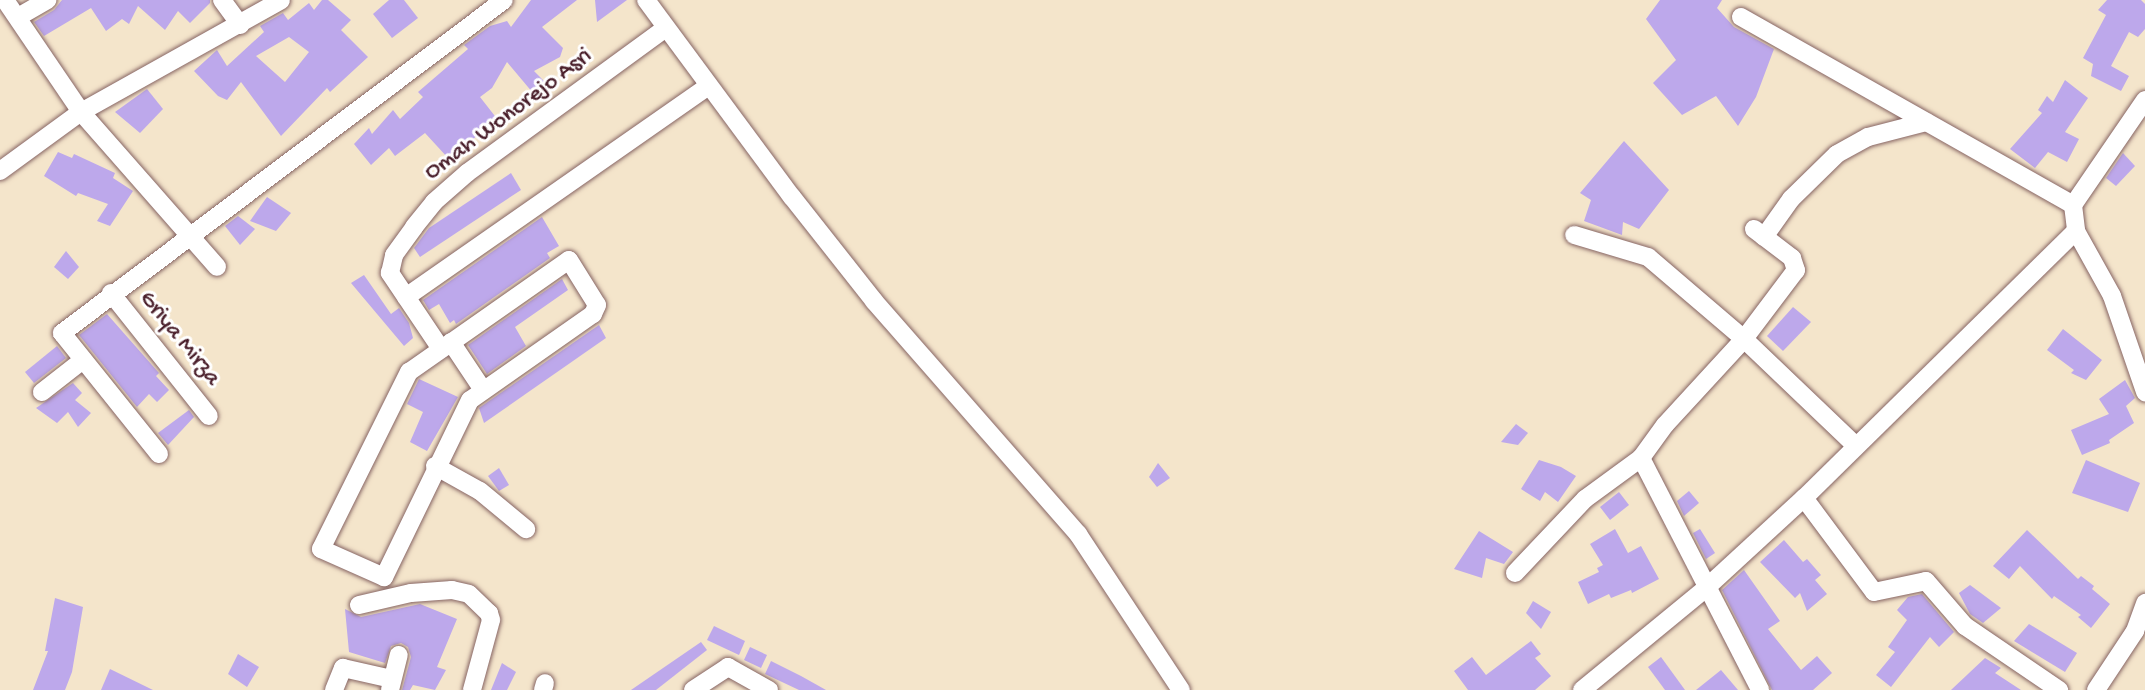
<!DOCTYPE html>
<html>
<head>
<meta charset="utf-8">
<style>
	body { margin:0 }
	#map { position:relative; width:2145px; height:690px; overflow:hidden; background:#f4e5cb; font-family:"Gochi Hand",sans-serif }
	div>[style] { position:absolute }
	[style*='--x'] { left:calc(var(--x)*1px); top:calc(var(--y)*1px); width:calc(var(--w)*1px); rotate:calc(var(--a)*1deg) }
	.building>* { inset:0; background:#bda8eb }
	.roads { filter:drop-shadow(0 0 2px #866463) drop-shadow(0 0 2px #866463) }
	.minor>* { height:18px; margin:-9px; padding:0 9px; transform-origin:9px; border-radius:9px; background:#fff }
	span { translate:-50% -50%; white-space:nowrap; text-align:center; line-height:1.15; -webkit-text-stroke:6px #fff; paint-order:stroke }
	.street-label { font-size:24px; color:#4a1f2b }
</style>
</head>
<body>
<div id="map">
	<div class="building">
		<i style="clip-path:polygon(62px 0,210px 0,210px 3px,190px 23px,178px 11px,165px 30px,138px 6px,129px 24px,122px 19px,106px 31px,91px 8px,44px 36px,34px 22px,54px 10px)"></i>
		<i style="clip-path:polygon(evenodd,322px 0,328px 0,351px 20px,341px 30px,368px 57px,330px 92px,327px 88px,281px 136px,241px 82px,227px 100px,218px 96px,194px 71px,217px 50px,227px 66px,264px 32px,260px 26px,283px 13px,288px 20px,309px 3px,314px 10px,322px 0,289px 37px,309px 52px,285px 82px,256px 56px,289px 37px)"></i>
		<i style="clip-path:polygon(389px 0,404px 0,418px 18px,392px 38px,373px 14px)"></i>
		<i style="clip-path:polygon(531px 0,577px 0,542px 27px,563px 48px,560px 57px,534px 71px,546px 83px,533px 93px,507px 62px,492px 88px,480px 97px,498px 120px,481px 140px,477px 136px,448px 158px,425px 133px,395px 156px,389px 148px,371px 165px,354px 144px,369px 128px,372px 134px,393px 110px,400px 119px,423px 97px,418px 92px,468px 49px,464px 45px,490px 26px,507px 21px,511px 27px)"></i>
		<i style="clip-path:polygon(595px 0,627px 0,597px 22px)"></i>
		<i style="clip-path:polygon(1660px 0,1722px 0,1717px 8px,1734px 27px,1774px 49px,1756px 97px,1738px 126px,1716px 96px,1682px 115px,1653px 83px,1676px 60px,1646px 19px)"></i>
		<i style="clip-path:polygon(2107px 0,2141px 0,2145px 4px,2145px 29px,2138px 37px,2129px 32px,2111px 66px,2129px 76px,2121px 91px,2091px 76px,2093px 64px,2083px 58px,2106px 15px,2098px 10px)"></i>
		<i style="clip-path:polygon(2065px 80px,2088px 98px,2065px 132px,2079px 139px,2067px 162px,2048px 152px,2035px 168px,2010px 149px,2042px 113px,2038px 110px,2047px 96px,2053px 102px)"></i>
		<i style="clip-path:polygon(147px 89px,163px 109px,140px 133px,115px 112px)"></i>
		<i style="clip-path:polygon(1624px 141px,1669px 190px,1639px 229px,1623px 222px,1622px 235px,1584px 221px,1591px 200px,1580px 193px)"></i>
		<i style="clip-path:polygon(58px 152px,72px 158px,74px 154px,115px 173px,113px 178px,133px 191px,110px 226px,97px 221px,108px 204px,78px 193px,76px 196px,44px 176px)"></i>
		<i style="clip-path:polygon(2123px 153px,2135px 166px,2116px 186px,2106px 178px)"></i>
		<i style="clip-path:polygon(511px 173px,521px 190px,420px 257px,414px 248px,429px 228px)"></i>
		<i style="clip-path:polygon(267px 197px,291px 213px,276px 231px,250px 221px)"></i>
		<i style="clip-path:polygon(238px 216px,255px 229px,240px 245px,225px 226px)"></i>
		<i style="clip-path:polygon(542px 217px,559px 246px,547px 253px,550px 258px,456px 324px,454px 320px,450px 323px,439px 304px,429px 310px,423px 300px)"></i>
		<i style="clip-path:polygon(66px 251px,79px 267px,68px 279px,54px 267px)"></i>
		<i style="clip-path:polygon(364px 275px,391px 314px,399px 308px,409px 323px,413px 338px,404px 346px,351px 283px)"></i>
		<i style="clip-path:polygon(562px 279px,568px 290px,515px 327px,526px 346px,487px 374px,468px 345px)"></i>
		<i style="clip-path:polygon(1793px 307px,1811px 322px,1783px 351px,1767px 336px)"></i>
		<i style="clip-path:polygon(107px 314px,159px 373px,156px 376px,169px 390px,157px 402px,149px 394px,137px 407px,79px 335px)"></i>
		<i style="clip-path:polygon(599px 325px,606px 338px,484px 423px,479px 408px)"></i>
		<i style="clip-path:polygon(2063px 329px,2102px 360px,2086px 380px,2071px 373px,2074px 370px,2047px 350px)"></i>
		<i style="clip-path:polygon(57px 346px,66px 358px,34px 383px,25px 372px)"></i>
		<i style="clip-path:polygon(419px 379px,458px 397px,427px 451px,410px 442px,423px 412px,407px 404px)"></i>
		<i style="clip-path:polygon(2125px 380px,2135px 398px,2126px 406px,2134px 423px,2109px 440px,2110px 443px,2082px 455px,2071px 430px,2109px 414px,2099px 399px)"></i>
		<i style="clip-path:polygon(73px 383px,82px 393px,75px 400px,91px 413px,78px 427px,68px 412px,57px 423px,36px 408px)"></i>
		<i style="clip-path:polygon(189px 410px,194px 417px,168px 445px,158px 433px)"></i>
		<i style="clip-path:polygon(1516px 424px,1528px 433px,1518px 445px,1501px 442px)"></i>
		<i style="clip-path:polygon(1539px 460px,1561px 467px,1576px 476px,1558px 502px,1545px 492px,1540px 501px,1521px 489px)"></i>
		<i style="clip-path:polygon(2086px 460px,2140px 483px,2128px 512px,2072px 493px)"></i>
		<i style="clip-path:polygon(1158px 463px,1170px 478px,1157px 487px,1149px 477px)"></i>
		<i style="clip-path:polygon(499px 468px,509px 485px,499px 491px,488px 476px)"></i>
		<i style="clip-path:polygon(1689px 491px,1699px 503px,1684px 516px,1677px 501px)"></i>
		<i style="clip-path:polygon(1619px 492px,1629px 505px,1610px 520px,1600px 507px)"></i>
		<i style="clip-path:polygon(1615px 529px,1628px 553px,1641px 546px,1659px 579px,1632px 593px,1631px 590px,1611px 598px,1609px 594px,1588px 604px,1578px 582px,1599px 572px,1597px 568px,1603px 565px,1590px 544px)"></i>
		<i style="clip-path:polygon(1700px 529px,1715px 553px,1706px 559px,1693px 533px)"></i>
		<i style="clip-path:polygon(2027px 530px,2078px 579px,2081px 576px,2094px 586px,2092px 589px,2110px 604px,2091px 628px,2078px 617px,2081px 615px,2054px 596px,2052px 599px,2020px 566px,2009px 579px,1993px 566px)"></i>
		<i style="clip-path:polygon(1479px 531px,1513px 552px,1504px 564px,1486px 558px,1482px 578px,1454px 569px)"></i>
		<i style="clip-path:polygon(1784px 540px,1803px 562px,1807px 559px,1821px 575px,1815px 580px,1827px 594px,1807px 611px,1800px 593px,1795px 598px,1760px 562px)"></i>
		<i style="clip-path:polygon(1744px 570px,1780px 621px,1768px 629px,1801px 670px,1817px 656px,1832px 673px,1813px 690px,1772px 690px,1722px 590px)"></i>
		<i style="clip-path:polygon(1970px 585px,2001px 608px,1983px 623px,1970px 614px,1959px 593px)"></i>
		<i style="clip-path:polygon(1922px 594px,1954px 632px,1939px 647px,1930px 637px,1891px 687px,1876px 675px,1895px 652px,1888px 647px,1907px 620px,1897px 610px,1908px 597px)"></i>
		<i style="clip-path:polygon(55px 598px,83px 607px,72px 672px,65px 690px,33px 690px,48px 651px,45px 651px)"></i>
		<i style="clip-path:polygon(1533px 601px,1551px 612px,1541px 629px,1526px 613px)"></i>
		<i style="clip-path:polygon(420px 604px,457px 619px,437px 667px,446px 670px,435px 690px,413px 685px,410px 690px,402px 690px,411px 657px,408px 647px,401px 643px,391px 646px,385px 663px,349px 652px,345px 609px,361px 617px)"></i>
		<i style="clip-path:polygon(2029px 624px,2077px 653px,2065px 672px,2014px 641px)"></i>
		<i style="clip-path:polygon(714px 626px,745px 641px,739px 655px,707px 640px)"></i>
		<i style="clip-path:polygon(1531px 641px,1541px 654px,1535px 658px,1551px 676px,1535px 690px,1468px 690px,1454px 671px,1472px 657px,1486px 675px)"></i>
		<i style="clip-path:polygon(701px 642px,707px 650px,656px 690px,631px 690px)"></i>
		<i style="clip-path:polygon(750px 647px,767px 655px,761px 668px,744px 660px)"></i>
		<i style="clip-path:polygon(238px 654px,259px 667px,247px 687px,228px 674px)"></i>
		<i style="clip-path:polygon(1661px 657px,1685px 690px,1665px 690px,1648px 667px)"></i>
		<i style="clip-path:polygon(1985px 658px,2001px 668px,1995px 673px,2021px 690px,1951px 690px)"></i>
		<i style="clip-path:polygon(771px 661px,801px 676px,826px 690px,799px 690px,765px 674px)"></i>
		<i style="clip-path:polygon(502px 663px,516px 672px,507px 690px,491px 690px)"></i>
		<i style="clip-path:polygon(110px 669px,153px 690px,101px 690px)"></i>
		<i style="clip-path:polygon(1721px 670px,1738px 690px,1696px 690px)"></i>
	</div>
	<div class="roads">
		<div class="minor">
			<i style="--x:5;--y:0;--w:135;--a:55.8"></i>
			<i style="--x:81;--y:112;--w:206;--a:48.7"></i>
			<i style="--x:222;--y:0;--w:31;--a:54"></i>
			<i style="--x:646;--y:0;--w:245;--a:53.5"></i>
			<i style="--x:792;--y:197;--w:132;--a:51.7"></i>
			<i style="--x:874;--y:301;--w:310;--a:48.8"></i>
			<i style="--x:1078;--y:534;--w:187;--a:56.6"></i>
			<i style="--x:18;--y:17;--w:34;--a:-30"></i>
			<i style="--x:1741;--y:17;--w:382;--a:29.5"></i>
			<i style="--x:2145;--y:100;--w:127;--a:124.4"></i>
			<i style="--x:2073;--y:205;--w:26;--a:83"></i>
			<i style="--x:2076;--y:231;--w:74;--a:61"></i>
			<i style="--x:2112;--y:296;--w:102;--a:71"></i>
			<i style="--x:0;--y:171;--w:100;--a:-36.1"></i>
			<i style="--x:81;--y:112;--w:229;--a:-29.2"></i>
			<i style="--x:1754;--y:229;--w:48;--a:37.3"></i>
			<i style="--x:1792;--y:258;--w:13;--a:72"></i>
			<i style="--x:1796;--y:270;--w:86;--a:127"></i>
			<i style="--x:1744;--y:339;--w:155;--a:43.7"></i>
			<i style="--x:1764;--y:237;--w:47;--a:-54.6"></i>
			<i style="--x:1791;--y:199;--w:64;--a:-44.4"></i>
			<i style="--x:1837;--y:154;--w:35;--a:-29"></i>
			<i style="--x:1868;--y:137;--w:60;--a:-14.5"></i>
			<i style="--x:569;--y:260;--w:53;--a:58.1"></i>
			<i style="--x:597;--y:305;--w:10;--a:114"></i>
			<i style="--x:593;--y:314;--w:150;--a:145"></i>
			<i style="--x:470;--y:400;--w:197;--a:115.9"></i>
			<i style="--x:384;--y:577;--w:69;--a:-156"></i>
			<i style="--x:321;--y:549;--w:198;--a:-63.6"></i>
			<i style="--x:409;--y:372;--w:195;--a:-35"></i>
			<i style="--x:111;--y:293;--w:157;--a:51.5"></i>
			<i style="--x:406;--y:297;--w:369;--a:-34.9"></i>
			<i style="--x:451;--y:342;--w:58;--a:56.3"></i>
			<i style="--x:441;--y:349;--w:92;--a:-123.9"></i>
			<i style="--x:390;--y:273;--w:18;--a:-77"></i>
			<i style="--x:394;--y:255;--w:34;--a:-54"></i>
			<i style="--x:414;--y:227;--w:32;--a:-51"></i>
			<i style="--x:434;--y:202;--w:44;--a:-41.3"></i>
			<i style="--x:467;--y:173;--w:246;--a:-36.1"></i>
			<i style="--x:42;--y:392;--w:52;--a:-38"></i>
			<i style="--x:159;--y:454;--w:155;--a:-128.7"></i>
			<i style="--x:62;--y:333;--w:553;--a:-36.99"></i>
			<i style="--x:1641;--y:458;--w:261;--a:62.8"></i>
			<i style="--x:435;--y:466;--w:51;--a:29.1"></i>
			<i style="--x:480;--y:491;--w:60;--a:39.6"></i>
			<i style="--x:1804;--y:498;--w:117;--a:53.3"></i>
			<i style="--x:1874;--y:592;--w:53;--a:-11.9"></i>
			<i style="--x:1926;--y:581;--w:60;--a:49.1"></i>
			<i style="--x:1965;--y:626;--w:114;--a:34.2"></i>
			<i style="--x:1515;--y:573;--w:102;--a:-46.6"></i>
			<i style="--x:1585;--y:499;--w:69;--a:-36.2"></i>
			<i style="--x:1641;--y:458;--w:41;--a:-54"></i>
			<i style="--x:1665;--y:425;--w:117;--a:-47.4"></i>
			<i style="--x:1744;--y:339;--w:126;--a:-139.5"></i>
			<i style="--x:1648;--y:257;--w:77;--a:-163.4"></i>
			<i style="--x:359;--y:605;--w:53;--a:-13"></i>
			<i style="--x:411;--y:593;--w:41;--a:-4.2"></i>
			<i style="--x:452;--y:590;--w:17;--a:13"></i>
			<i style="--x:469;--y:594;--w:28;--a:44"></i>
			<i style="--x:489;--y:613;--w:7;--a:74"></i>
			<i style="--x:491;--y:620;--w:73;--a:105.2"></i>
			<i style="--x:334;--y:690;--w:24;--a:-68"></i>
			<i style="--x:343;--y:668;--w:50;--a:12.7"></i>
			<i style="--x:390;--y:690;--w:36;--a:-76"></i>
			<i style="--x:543;--y:690;--w:7;--a:-74"></i>
			<i style="--x:693;--y:690;--w:42;--a:-33.3"></i>
			<i style="--x:728;--y:667;--w:47;--a:29.3"></i>
			<i style="--x:1582;--y:690;--w:161;--a:-39.4"></i>
			<i style="--x:1706;--y:588;--w:133;--a:-42.6"></i>
			<i style="--x:1804;--y:498;--w:381;--a:-44.5"></i>
			<i style="--x:2096;--y:690;--w:71;--a:-56.5"></i>
			<i style="--x:2135;--y:631;--w:30;--a:-70"></i>
		</div>
	</div>
	<div class="street-label">
		<span style="left:509px;top:115px;rotate:-37deg">Omah Wonorejo Asri</span>
		<span style="left:179px;top:339px;rotate:51deg">Griya Mirza</span>
	</div>
</div>
</body>
</html>
